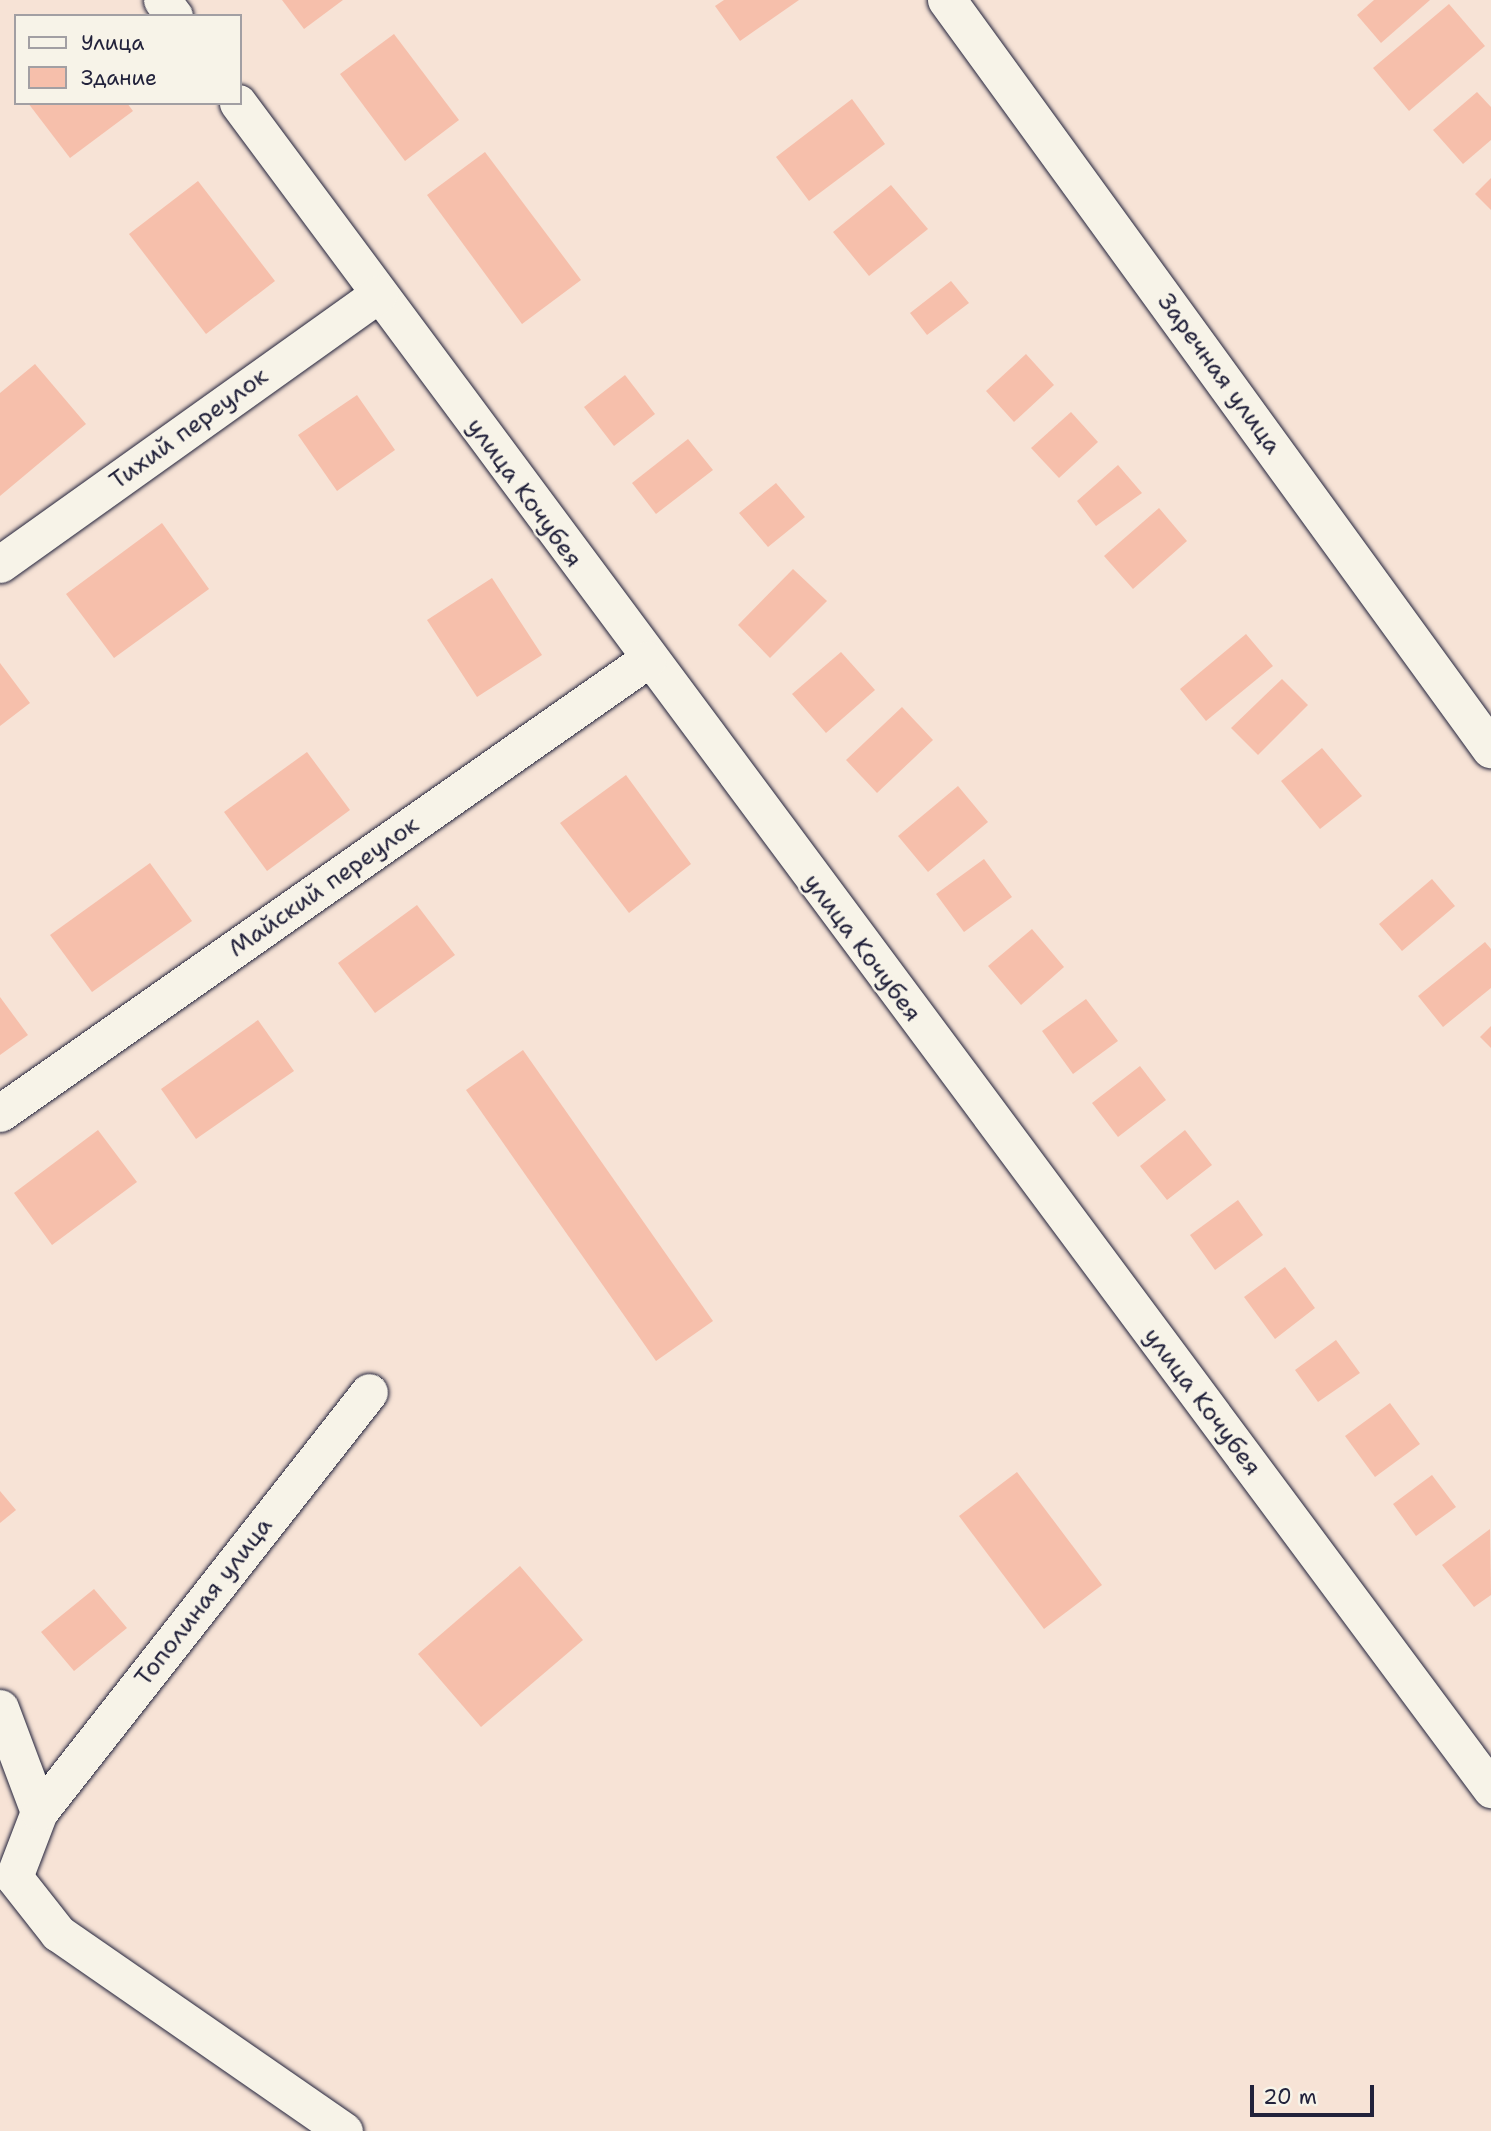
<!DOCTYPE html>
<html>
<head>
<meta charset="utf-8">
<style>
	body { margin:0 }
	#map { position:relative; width:1491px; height:2131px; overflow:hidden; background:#f7e3d6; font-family:"Shantell Sans",sans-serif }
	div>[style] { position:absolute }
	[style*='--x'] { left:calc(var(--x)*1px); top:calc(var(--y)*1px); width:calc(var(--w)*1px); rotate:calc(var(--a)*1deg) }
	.building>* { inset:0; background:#f6bfab }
	.roads { filter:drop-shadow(0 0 2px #22223b) drop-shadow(0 0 2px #22223b) }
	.street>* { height:37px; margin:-18.5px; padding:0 18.5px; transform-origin:18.5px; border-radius:18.5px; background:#f7f3e8 }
	.secondary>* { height:38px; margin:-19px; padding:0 19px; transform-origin:19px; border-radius:19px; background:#f7f3e8 }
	span { translate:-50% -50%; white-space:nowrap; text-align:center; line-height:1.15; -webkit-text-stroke:5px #f7f3e8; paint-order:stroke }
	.street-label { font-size:24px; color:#22223b }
	.legend { position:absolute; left:14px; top:14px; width:228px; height:91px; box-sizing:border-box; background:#f7f3e8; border:2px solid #a29fa3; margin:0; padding:9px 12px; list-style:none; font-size:21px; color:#22223b }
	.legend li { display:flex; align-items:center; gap:14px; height:35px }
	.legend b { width:35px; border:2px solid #a29fa3 }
	.scale { position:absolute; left:1250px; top:2085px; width:124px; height:32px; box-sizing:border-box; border:4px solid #22223b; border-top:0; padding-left:9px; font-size:21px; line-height:24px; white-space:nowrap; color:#22223b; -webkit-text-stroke:5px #f7f3e8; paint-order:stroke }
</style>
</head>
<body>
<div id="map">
	<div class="building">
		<i style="clip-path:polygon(282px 0,343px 0,304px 29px)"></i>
		<i style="clip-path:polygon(724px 0,799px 0,740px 41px,715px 6px)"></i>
		<i style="clip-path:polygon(1374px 0,1430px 0,1381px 43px,1357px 15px)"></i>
		<i style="clip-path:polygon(1449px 4px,1485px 46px,1409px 111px,1373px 68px)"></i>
		<i style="clip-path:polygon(394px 34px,459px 120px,405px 161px,340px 74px)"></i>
		<i style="clip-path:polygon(1477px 92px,1491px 107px,1491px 140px,1463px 164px,1433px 130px)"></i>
		<i style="clip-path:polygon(852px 99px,885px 144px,809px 201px,776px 157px)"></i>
		<i style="clip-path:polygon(28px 103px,127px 103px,133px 111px,70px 158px)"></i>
		<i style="clip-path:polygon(485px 152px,581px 280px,522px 324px,427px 195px)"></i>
		<i style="clip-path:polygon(1491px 178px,1491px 210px,1475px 194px)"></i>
		<i style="clip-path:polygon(198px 181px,275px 281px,206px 334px,129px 234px)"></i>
		<i style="clip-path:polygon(891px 185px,928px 229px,869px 276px,833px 232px)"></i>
		<i style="clip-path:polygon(951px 281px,969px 303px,927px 335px,910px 313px)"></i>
		<i style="clip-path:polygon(1026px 354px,1054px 385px,1014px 422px,986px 391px)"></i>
		<i style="clip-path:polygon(35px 364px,86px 424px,0 496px,0 393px)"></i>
		<i style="clip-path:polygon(625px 375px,655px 414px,614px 446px,584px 407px)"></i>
		<i style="clip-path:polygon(357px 395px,395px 450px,337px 491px,298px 435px)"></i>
		<i style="clip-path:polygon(1071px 412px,1098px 442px,1059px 478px,1031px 448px)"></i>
		<i style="clip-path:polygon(688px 439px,713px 470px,656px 514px,632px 483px)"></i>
		<i style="clip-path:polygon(1118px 465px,1142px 493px,1096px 526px,1077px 501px)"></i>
		<i style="clip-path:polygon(776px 483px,805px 517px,768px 547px,739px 513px)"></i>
		<i style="clip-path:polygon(1159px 508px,1187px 541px,1133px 589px,1104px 556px)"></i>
		<i style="clip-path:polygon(162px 523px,209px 589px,114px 658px,66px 594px)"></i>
		<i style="clip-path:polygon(793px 569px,827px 601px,770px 658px,738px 625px)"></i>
		<i style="clip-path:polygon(492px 578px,542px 655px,477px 697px,427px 620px)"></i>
		<i style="clip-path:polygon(1246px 634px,1273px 666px,1206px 721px,1180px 689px)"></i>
		<i style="clip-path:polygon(841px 652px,875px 690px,826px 733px,792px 694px)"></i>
		<i style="clip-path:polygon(0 663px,30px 703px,0 726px)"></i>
		<i style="clip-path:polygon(1282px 679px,1308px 705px,1258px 755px,1231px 728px)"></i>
		<i style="clip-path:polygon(902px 707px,933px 740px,877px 793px,846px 760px)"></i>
		<i style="clip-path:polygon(1322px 748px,1362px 796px,1320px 829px,1281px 781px)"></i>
		<i style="clip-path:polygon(307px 752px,350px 810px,267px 871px,224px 812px)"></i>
		<i style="clip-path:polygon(626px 775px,691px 864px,629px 913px,560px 823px)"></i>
		<i style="clip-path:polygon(958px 786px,988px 822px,928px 872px,898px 836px)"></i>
		<i style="clip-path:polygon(984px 859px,1012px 897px,964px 932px,936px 894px)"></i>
		<i style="clip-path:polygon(150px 863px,192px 921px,92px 992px,50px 935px)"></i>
		<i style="clip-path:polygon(1432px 879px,1455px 906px,1402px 951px,1379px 924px)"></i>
		<i style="clip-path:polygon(417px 905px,455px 955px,375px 1013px,338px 963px)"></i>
		<i style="clip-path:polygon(1032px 929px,1064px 967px,1021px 1005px,988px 966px)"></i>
		<i style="clip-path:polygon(1485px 942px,1491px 949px,1491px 988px,1443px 1027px,1418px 996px)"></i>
		<i style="clip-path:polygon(0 997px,28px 1035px,0 1055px)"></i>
		<i style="clip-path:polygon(1086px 999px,1118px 1041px,1073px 1074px,1042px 1031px)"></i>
		<i style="clip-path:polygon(258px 1020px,294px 1071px,196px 1139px,161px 1089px)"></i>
		<i style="clip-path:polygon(1491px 1026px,1491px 1048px,1480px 1037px)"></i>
		<i style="clip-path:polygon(523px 1050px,713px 1321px,656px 1361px,466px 1090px)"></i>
		<i style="clip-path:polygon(1140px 1066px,1166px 1100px,1118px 1137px,1092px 1103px)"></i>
		<i style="clip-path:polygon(98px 1130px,137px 1182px,52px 1245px,14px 1193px)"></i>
		<i style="clip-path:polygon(1185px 1130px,1212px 1165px,1167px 1200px,1140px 1166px)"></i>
		<i style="clip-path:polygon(1238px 1200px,1263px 1235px,1215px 1270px,1190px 1235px)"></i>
		<i style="clip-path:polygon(1285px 1267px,1315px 1308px,1275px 1339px,1244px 1297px)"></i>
		<i style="clip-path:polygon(1336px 1340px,1360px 1373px,1318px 1402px,1295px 1370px)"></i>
		<i style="clip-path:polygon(1390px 1403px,1420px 1444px,1375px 1477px,1345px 1436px)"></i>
		<i style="clip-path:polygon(1017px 1472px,1102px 1585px,1044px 1629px,959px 1516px)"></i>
		<i style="clip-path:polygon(1432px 1475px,1456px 1507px,1416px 1536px,1393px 1504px)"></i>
		<i style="clip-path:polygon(0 1491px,16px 1510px,0 1523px)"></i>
		<i style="clip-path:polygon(1490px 1529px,1491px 1595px,1474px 1607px,1442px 1565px)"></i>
		<i style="clip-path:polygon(520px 1566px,583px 1640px,481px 1727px,418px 1654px)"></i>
		<i style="clip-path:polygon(94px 1589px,127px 1628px,74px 1671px,41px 1632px)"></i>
	</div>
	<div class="roads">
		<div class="street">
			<i style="--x:162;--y:0;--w:20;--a:53"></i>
			<i style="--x:238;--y:103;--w:2101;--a:53.38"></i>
			<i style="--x:0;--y:564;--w:465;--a:-35.5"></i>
			<i style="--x:0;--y:1113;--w:790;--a:-35"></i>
			<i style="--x:0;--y:1708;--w:111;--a:69.4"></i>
			<i style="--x:344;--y:2131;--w:348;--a:-145.3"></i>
			<i style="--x:58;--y:1933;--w:71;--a:-128.2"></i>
			<i style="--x:14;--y:1877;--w:70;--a:-69"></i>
			<i style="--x:39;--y:1812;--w:534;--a:-51.84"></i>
		</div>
		<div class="secondary">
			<i style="--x:947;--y:0;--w:926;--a:54.01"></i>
		</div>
	</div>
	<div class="street-label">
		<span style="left:1219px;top:374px;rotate:54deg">Заречная улица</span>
		<span style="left:189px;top:429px;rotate:-36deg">Тихий переулок</span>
		<span style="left:524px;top:493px;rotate:54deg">улица Кочубея</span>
		<span style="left:324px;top:887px;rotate:-35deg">Майский переулок</span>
		<span style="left:862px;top:948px;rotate:53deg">улица Кочубея</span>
		<span style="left:1202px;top:1402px;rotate:53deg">улица Кочубея</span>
		<span style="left:204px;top:1602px;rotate:-52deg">Тополиная улица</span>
	</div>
	<ul class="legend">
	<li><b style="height:9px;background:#f7f3e8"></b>Улица</li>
	<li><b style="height:19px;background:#f6bfab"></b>Здание</li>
	</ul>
	<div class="scale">20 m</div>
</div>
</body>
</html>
